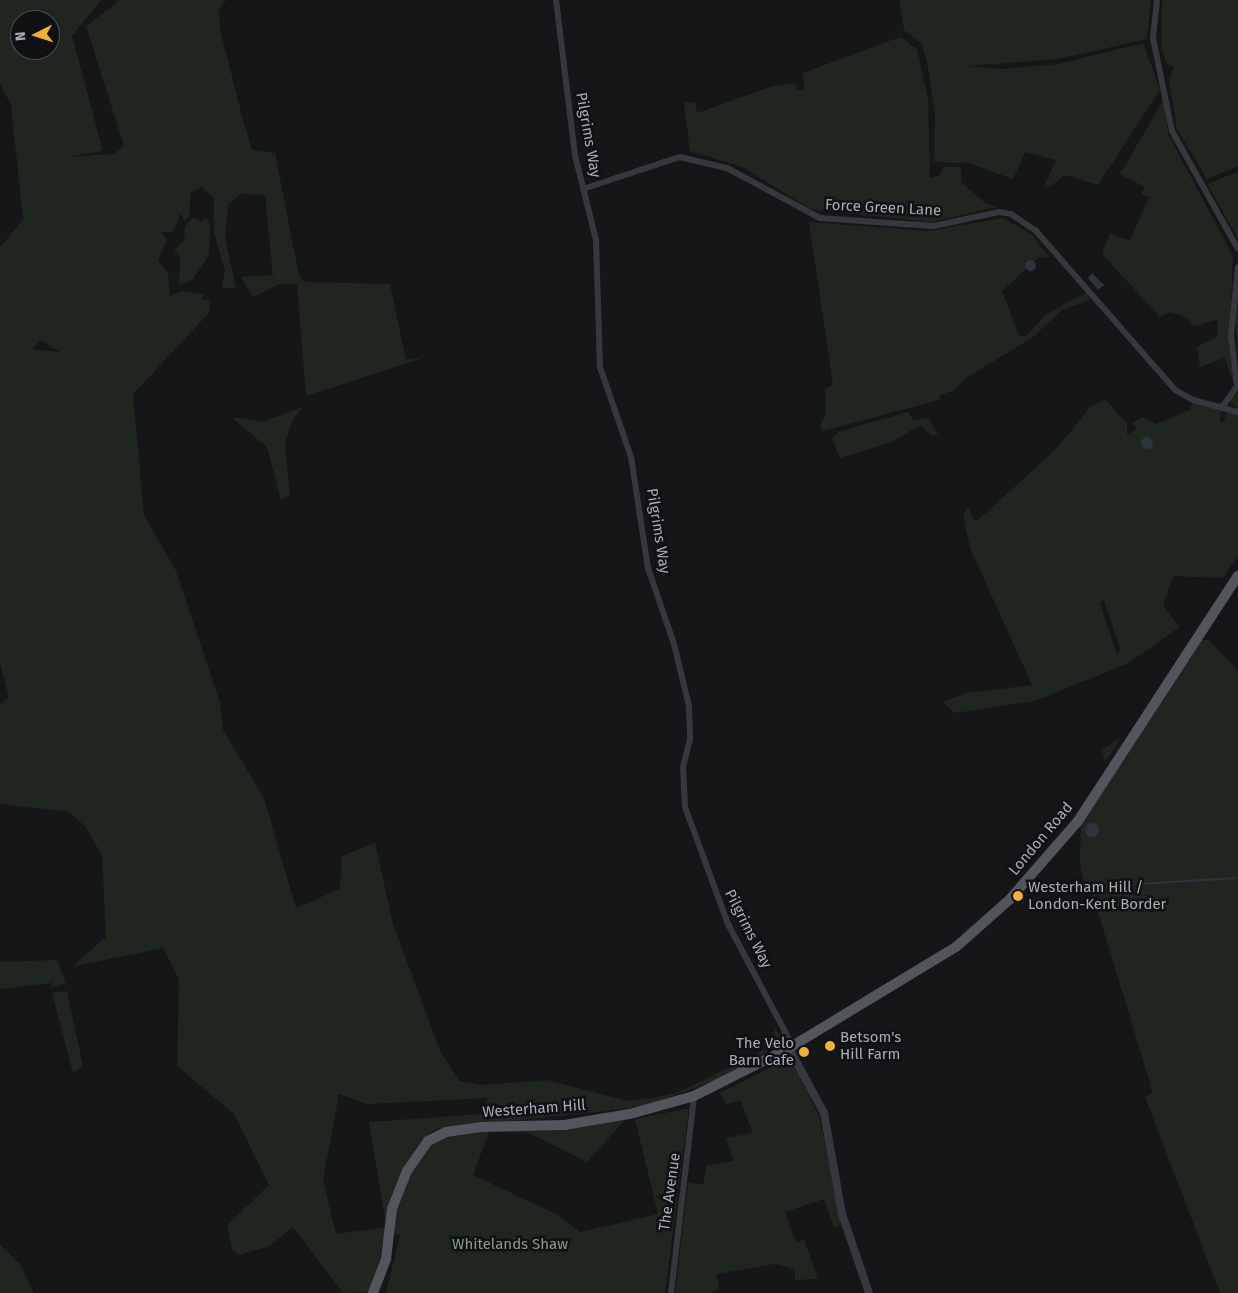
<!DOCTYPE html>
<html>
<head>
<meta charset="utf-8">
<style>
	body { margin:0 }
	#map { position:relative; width:1238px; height:1293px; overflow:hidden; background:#161618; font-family:"Fira Sans",sans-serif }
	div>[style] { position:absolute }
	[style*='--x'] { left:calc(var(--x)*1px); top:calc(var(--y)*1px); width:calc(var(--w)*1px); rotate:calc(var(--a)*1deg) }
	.green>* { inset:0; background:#1e261f }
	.water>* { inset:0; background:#2c353c }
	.round { border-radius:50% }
	.stream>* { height:2px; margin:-1px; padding:0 1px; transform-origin:1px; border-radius:1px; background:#2c353c }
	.minor>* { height:6px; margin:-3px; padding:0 3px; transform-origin:3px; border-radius:3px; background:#37383d }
	.tertiary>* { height:8px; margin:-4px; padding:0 4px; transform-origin:4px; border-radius:4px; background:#37383d }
	.primary>* { height:10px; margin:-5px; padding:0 5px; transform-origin:5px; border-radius:5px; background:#53555c }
	.dots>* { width:14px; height:14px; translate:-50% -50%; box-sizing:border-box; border:2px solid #111113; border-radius:50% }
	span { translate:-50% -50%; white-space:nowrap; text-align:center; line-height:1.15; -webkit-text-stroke:5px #111113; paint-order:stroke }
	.street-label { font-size:15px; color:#a8adb8 }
	.poi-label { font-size:15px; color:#a8adb8 }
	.left { translate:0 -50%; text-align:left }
	.right { translate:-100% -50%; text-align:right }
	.park-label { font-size:15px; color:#7fa381 }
	.north { position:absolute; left:10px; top:10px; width:50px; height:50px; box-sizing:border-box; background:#111113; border:1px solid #4d4f55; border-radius:50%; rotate:265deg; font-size:14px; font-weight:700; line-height:20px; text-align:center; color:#a8adb8 }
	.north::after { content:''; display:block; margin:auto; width:18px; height:22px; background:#f2b134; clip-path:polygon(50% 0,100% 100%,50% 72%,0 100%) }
</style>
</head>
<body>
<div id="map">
	<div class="green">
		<i style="clip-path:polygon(evenodd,0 0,101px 0,72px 36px,103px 151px,65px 157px,114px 154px,124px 146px,86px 26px,120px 0,226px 0,219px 9px,220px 29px,242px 116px,252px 150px,275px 153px,299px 276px,306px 282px,390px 284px,406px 360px,426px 357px,306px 396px,297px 284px,280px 284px,253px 297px,241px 277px,273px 275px,265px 195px,240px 194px,228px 205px,225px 238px,236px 288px,222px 288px,225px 271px,214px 233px,214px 198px,202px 187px,191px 192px,189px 218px,184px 220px,181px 213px,173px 232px,161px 232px,167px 240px,158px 260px,168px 272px,170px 296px,181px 291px,203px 294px,203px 300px,209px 299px,210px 312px,133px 394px,144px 515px,176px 571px,220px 703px,223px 730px,264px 798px,296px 908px,340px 889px,342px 856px,375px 843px,393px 924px,441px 1053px,460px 1081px,480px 1085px,547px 1080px,628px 1101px,654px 1098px,679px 1092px,757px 1054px,774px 1043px,775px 1028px,785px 1040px,737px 1072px,642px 1107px,436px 1129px,422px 1140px,402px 1172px,386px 1224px,369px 1122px,481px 1114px,488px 1098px,367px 1104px,339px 1094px,323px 1180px,336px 1234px,387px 1227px,372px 1292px,343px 1293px,293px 1227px,270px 1246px,239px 1255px,232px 1250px,227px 1225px,269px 1185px,234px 1114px,177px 1066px,179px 979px,163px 948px,72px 967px,106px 937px,102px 855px,84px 825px,68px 812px,0 804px,0 704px,9px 697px,0 663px,0 247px,23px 220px,11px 105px,0 84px,0 0,20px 20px,50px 20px,50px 50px,20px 50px,20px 20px,0 0,41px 340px,60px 352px,32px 349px,41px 340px)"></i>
		<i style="clip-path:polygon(899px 0,1151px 0,1147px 39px,1058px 59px,968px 66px,1003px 69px,1058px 64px,1143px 43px,1160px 90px,1098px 185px,1065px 175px,1048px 188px,1044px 186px,1056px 160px,1025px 152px,1013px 179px,968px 163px,934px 162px,935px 115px,927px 61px,921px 43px,904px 30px)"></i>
		<i style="clip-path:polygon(1162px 0,1238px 0,1238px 166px,1207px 179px,1177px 129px,1169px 79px,1174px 67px,1167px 64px,1161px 49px)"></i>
		<i style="clip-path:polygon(900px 37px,917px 49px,921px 67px,928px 99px,930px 178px,939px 176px,944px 167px,961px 167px,961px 182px,985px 203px,998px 207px,930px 222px,810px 209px,745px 168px,690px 151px,684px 103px,695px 102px,697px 113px,773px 86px,794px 83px,798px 90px,804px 89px,803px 73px)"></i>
		<i style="clip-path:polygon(1164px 99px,1168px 134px,1233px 256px,1229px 345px,1234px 385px,1225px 358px,1200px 367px,1197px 347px,1218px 336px,1217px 320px,1193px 326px,1186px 317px,1170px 312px,1160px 317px,1102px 254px,1110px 233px,1130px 241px,1149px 197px,1141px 194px,1145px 187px,1120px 174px)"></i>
		<i style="clip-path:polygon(1238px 172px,1238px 239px,1207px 184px)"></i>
		<i style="clip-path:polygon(193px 217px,201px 222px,206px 218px,210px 224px,209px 255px,192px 280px,179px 285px,180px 257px,174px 250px,184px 241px,185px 227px)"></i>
		<i style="clip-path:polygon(1003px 218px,1031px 234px,1050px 258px,1039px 257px,1002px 291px,1019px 336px,1026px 336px,1045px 315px,1066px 303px,1087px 293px,1090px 300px,1062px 310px,1033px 337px,963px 380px,955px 390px,940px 395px,939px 400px,823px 431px,820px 426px,826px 413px,825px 389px,833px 385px,809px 222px,928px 231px)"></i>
		<i style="clip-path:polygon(1238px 292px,1238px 363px,1235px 309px)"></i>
		<i style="clip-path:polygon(1238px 392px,1238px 410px,1229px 400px)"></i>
		<i style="clip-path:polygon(evenodd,1106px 400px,1127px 424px,1127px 435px,1137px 428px,1132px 423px,1142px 417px,1156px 424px,1190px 410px,1193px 403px,1221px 410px,1220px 422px,1224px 422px,1226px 411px,1238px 414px,1238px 556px,1223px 578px,1173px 576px,1163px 606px,1180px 627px,1127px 664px,1035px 701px,955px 713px,943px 702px,967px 693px,1032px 685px,970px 548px,963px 515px,968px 508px,976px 522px,1057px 448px,1092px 405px,1106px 400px,1104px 600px,1121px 651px,1117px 654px,1100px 603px,1104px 600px)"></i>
		<i style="clip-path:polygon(303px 407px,292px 421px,285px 444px,290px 495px,281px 501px,267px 447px,231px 417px,263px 422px)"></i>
		<i style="clip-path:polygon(908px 412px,913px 420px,928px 418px,938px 435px,931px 435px,920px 425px,892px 442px,840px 458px,832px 439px,838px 432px)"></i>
		<i style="clip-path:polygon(1201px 640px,1209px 640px,1238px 671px,1238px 1293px,1220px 1293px,1145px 1097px,1152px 1093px,1149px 1080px,1098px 912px,1117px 904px,1097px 909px,1082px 876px,1080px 861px,1081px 823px)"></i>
		<i style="clip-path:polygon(1120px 738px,1117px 745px,1105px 762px,1102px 750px)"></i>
		<i style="clip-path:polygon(57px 960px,66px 983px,51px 988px,53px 978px,51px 983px,0 989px,0 962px)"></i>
		<i style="clip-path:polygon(67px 991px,83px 1066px,73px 1073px,52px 993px)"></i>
		<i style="clip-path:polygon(791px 1057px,819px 1116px,842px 1224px,834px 1228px,824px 1199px,785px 1212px,796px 1242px,804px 1240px,818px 1279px,795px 1280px,795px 1269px,775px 1264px,717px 1274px,719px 1288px,711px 1293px,675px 1293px,688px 1182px,703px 1185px,707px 1165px,734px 1161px,726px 1138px,753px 1133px,740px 1100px,727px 1104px,720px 1093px)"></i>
		<i style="clip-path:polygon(689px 1108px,665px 1293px,386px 1293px,400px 1235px,394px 1234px,396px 1213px,414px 1167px,432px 1143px,448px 1135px,481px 1130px,544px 1131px,626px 1119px,587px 1162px,529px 1133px,489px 1132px,473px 1175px,558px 1215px,580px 1232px,658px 1214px,635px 1119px)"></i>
		<i style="clip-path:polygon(0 1245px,20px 1264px,34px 1293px,0 1293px)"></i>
	</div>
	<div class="water">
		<i class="round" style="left:1024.5px;top:259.5px;width:11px;height:11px"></i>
		<i style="clip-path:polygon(1092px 273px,1104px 285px,1098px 290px,1088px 278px)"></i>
		<i class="round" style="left:1141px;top:437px;width:12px;height:12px"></i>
		<i class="round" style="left:1085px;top:823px;width:14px;height:14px"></i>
	</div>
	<div class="stream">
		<i style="--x:1138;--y:884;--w:98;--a:-3.5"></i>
	</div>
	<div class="minor">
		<i style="--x:556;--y:0;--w:156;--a:83"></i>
		<i style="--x:575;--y:155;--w:88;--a:76.1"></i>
		<i style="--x:596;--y:240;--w:127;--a:88.2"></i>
		<i style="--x:600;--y:367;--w:95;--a:71"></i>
		<i style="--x:631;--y:457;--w:112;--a:81.3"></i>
		<i style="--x:648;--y:568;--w:80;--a:71.1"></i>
		<i style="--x:674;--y:644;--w:64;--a:76.4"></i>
		<i style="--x:689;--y:706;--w:33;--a:88"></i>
		<i style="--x:690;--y:739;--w:30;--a:104"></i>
		<i style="--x:683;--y:768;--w:39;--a:87"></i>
		<i style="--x:685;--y:807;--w:125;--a:69.8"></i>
		<i style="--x:728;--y:924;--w:137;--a:62.1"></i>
		<i style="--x:1157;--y:0;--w:38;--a:96"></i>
		<i style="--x:1153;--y:38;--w:95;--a:78.5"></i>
		<i style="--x:1172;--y:131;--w:135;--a:60.8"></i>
		<i style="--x:583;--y:189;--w:102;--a:-18.3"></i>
		<i style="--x:680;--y:157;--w:48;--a:13.2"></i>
		<i style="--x:727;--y:168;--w:106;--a:28.3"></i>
		<i style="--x:820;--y:218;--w:113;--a:4"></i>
		<i style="--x:933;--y:226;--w:67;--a:-12"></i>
		<i style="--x:999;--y:212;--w:12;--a:9"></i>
		<i style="--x:1011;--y:214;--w:30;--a:34"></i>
		<i style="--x:1036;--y:231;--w:211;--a:48.8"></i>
		<i style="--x:1175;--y:390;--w:21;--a:29"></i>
		<i style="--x:1193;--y:400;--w:47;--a:14.9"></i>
		<i style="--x:1222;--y:407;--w:26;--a:-54"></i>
		<i style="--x:1237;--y:386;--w:51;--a:-96.7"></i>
		<i style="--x:1231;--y:335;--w:68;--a:-84.1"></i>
		<i style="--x:671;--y:1293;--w:198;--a:-83.3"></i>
	</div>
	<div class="tertiary">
		<i style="--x:789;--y:1048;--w:74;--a:61.7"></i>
		<i style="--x:824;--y:1113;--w:103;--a:79.9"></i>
		<i style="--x:842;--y:1214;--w:83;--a:71.1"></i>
	</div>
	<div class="primary">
		<i style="--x:373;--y:1293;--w:36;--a:-69"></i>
		<i style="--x:386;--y:1259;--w:50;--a:-83.2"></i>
		<i style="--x:392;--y:1209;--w:41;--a:-68.5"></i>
		<i style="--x:407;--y:1171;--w:37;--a:-55"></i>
		<i style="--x:428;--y:1141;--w:20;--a:-27"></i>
		<i style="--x:446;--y:1132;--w:35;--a:-8"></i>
		<i style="--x:481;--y:1127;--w:83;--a:-1.4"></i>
		<i style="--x:564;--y:1125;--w:67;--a:-9.5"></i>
		<i style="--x:630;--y:1114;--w:66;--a:-15.7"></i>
		<i style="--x:694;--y:1096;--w:106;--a:-26.8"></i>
		<i style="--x:789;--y:1048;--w:195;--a:-31.2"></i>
		<i style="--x:956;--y:947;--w:72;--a:-41.6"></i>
		<i style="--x:1010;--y:899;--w:103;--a:-48.9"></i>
		<i style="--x:1078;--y:821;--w:293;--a:-56.9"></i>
	</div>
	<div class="dots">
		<i style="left:1018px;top:896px;background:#f2b134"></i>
		<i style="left:830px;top:1046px;background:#f2b134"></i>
		<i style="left:804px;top:1052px;background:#f2b134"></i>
	</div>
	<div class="street-label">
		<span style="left:588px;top:135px;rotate:80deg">Pilgrims Way</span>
		<span style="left:883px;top:208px;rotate:3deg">Force Green Lane</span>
		<span style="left:658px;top:531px;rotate:81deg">Pilgrims Way</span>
		<span style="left:1041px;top:839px;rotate:-50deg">London Road</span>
		<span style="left:748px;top:929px;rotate:63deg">Pilgrims Way</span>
		<span style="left:534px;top:1109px;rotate:-4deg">Westerham Hill</span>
		<span style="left:670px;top:1192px;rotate:-82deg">The Avenue</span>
	</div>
	<div class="poi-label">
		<span class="left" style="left:1028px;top:896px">Westerham Hill /<br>London-Kent Border</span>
		<span class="left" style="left:840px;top:1046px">Betsom's<br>Hill Farm</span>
		<span class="right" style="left:794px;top:1052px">The Velo<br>Barn Cafe</span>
	</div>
	<div class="park-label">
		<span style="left:510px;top:1245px">Whitelands Shaw</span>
	</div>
	<div class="north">N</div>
</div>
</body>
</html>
